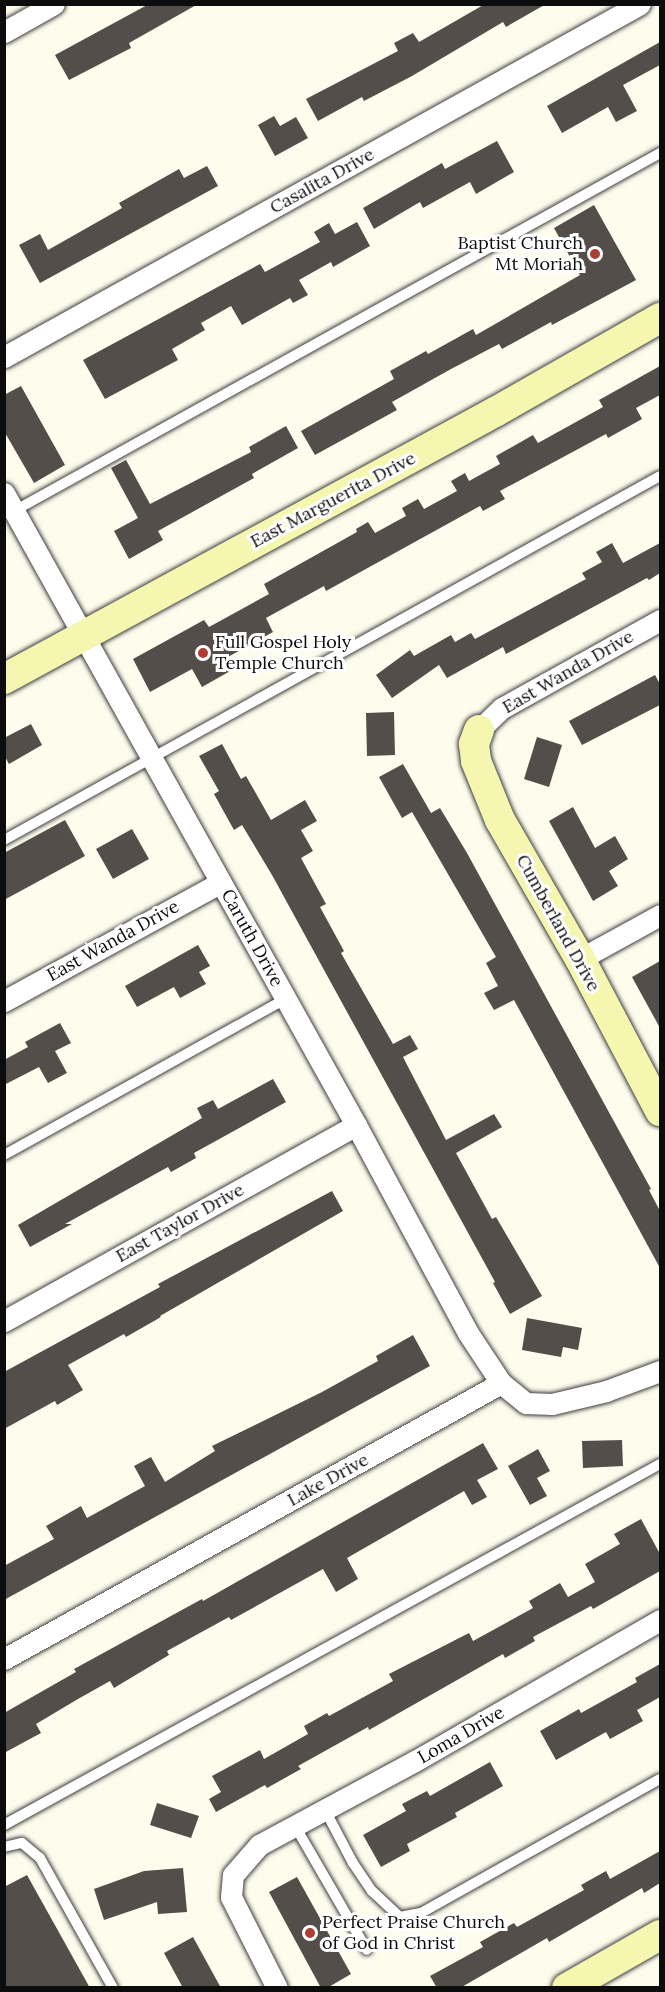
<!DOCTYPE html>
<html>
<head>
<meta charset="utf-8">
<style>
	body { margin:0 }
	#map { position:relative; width:665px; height:1992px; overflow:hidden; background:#fdfced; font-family:Lora,serif }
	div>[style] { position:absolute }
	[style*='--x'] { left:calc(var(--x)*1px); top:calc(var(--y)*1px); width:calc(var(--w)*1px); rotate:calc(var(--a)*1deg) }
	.building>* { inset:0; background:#534e4a }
	.roads { filter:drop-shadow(0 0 2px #3f3f3f) drop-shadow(0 0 2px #3f3f3f) }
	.lane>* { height:10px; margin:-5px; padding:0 5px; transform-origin:5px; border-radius:5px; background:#fff }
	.street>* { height:21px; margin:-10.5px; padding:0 10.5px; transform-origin:10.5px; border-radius:10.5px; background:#fff }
	.secondary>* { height:30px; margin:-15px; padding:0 15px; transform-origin:15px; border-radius:15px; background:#f5f6af }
	.dots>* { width:16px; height:16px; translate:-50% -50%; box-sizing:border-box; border:3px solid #fff; border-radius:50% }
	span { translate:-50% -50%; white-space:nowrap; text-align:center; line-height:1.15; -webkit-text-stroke:6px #fff; paint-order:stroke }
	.street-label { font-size:18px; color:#0c0c0c }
	.poi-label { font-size:18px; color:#0c0c0c }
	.right { translate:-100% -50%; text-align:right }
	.left { translate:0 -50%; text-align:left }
	.frame { position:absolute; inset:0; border:6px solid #0c0c0c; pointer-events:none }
</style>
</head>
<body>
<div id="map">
	<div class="building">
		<i style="clip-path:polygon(149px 4px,198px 4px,129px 43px,131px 48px,69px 80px,55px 55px)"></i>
		<i style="clip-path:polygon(485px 4px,546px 4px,506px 27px,503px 22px,412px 76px,364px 101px,362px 97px,318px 121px,306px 99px,398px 51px,394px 43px,413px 33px,419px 42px)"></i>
		<i style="clip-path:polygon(660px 42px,660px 65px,623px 85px,637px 111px,616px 122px,608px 107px,562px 133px,547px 106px)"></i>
		<i style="clip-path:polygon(274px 116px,280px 126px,296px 117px,308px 138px,275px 156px,258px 125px)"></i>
		<i style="clip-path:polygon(497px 141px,514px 172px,476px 194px,470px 182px,423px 208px,420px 202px,374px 229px,363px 208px,442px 163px,445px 169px)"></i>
		<i style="clip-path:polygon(207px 166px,218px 186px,40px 283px,19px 245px,40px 234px,48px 250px,122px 208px,119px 203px,179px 169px,184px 178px)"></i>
		<i style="clip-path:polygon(594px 205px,636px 280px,552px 325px,551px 322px,502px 349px,499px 344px,451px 369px,392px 402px,397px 410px,315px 455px,301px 431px,394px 379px,390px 371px,426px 351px,428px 354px,473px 329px,476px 335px,580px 275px,554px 228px)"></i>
		<i style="clip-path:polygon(357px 222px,370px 246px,333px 267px,331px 262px,299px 280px,308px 295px,293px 303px,290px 298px,242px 325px,231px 306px,201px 323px,205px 330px,172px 349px,178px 360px,105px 399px,83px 360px,260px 264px,265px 272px,320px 242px,314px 232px,329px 223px,335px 234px)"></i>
		<i style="clip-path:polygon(660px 366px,660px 395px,636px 408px,642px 419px,608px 438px,606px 434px,500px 491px,505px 499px,483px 511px,480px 506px,326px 591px,324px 586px,266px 618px,273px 632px,226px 658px,232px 670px,202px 687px,192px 669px,150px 692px,133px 659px,204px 620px,209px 627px,269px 594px,264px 584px,357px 532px,356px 529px,368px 522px,375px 533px,406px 516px,402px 508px,418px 499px,424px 509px,457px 491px,451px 481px,465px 473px,469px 481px,500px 464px,496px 456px,533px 435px,538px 443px,603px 407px,599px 400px)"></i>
		<i style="clip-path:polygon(21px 386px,65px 465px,34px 483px,4px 431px,4px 395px)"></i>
		<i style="clip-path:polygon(286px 426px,298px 448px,252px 474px,254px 478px,158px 531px,163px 540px,129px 559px,114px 531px,138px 518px,111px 468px,126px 460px,150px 504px,251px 452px,249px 447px)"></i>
		<i style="clip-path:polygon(612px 543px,623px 563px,660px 543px,660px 573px,649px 580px,647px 578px,506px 654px,503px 647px,447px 678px,439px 665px,392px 698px,376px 675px,410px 650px,414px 656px,451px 635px,455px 642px,471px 633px,475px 639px,586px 579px,582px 573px,602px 562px,596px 552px)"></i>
		<i style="clip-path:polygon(655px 675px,660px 684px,660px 705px,582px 745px,569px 721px)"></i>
		<i style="clip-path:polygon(394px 712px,395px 755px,367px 756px,366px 713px)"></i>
		<i style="clip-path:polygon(31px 724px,42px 745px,9px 764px,4px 755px,4px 738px)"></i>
		<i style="clip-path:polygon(537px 737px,562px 745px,549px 787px,524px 779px)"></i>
		<i style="clip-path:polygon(222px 744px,241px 779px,246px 776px,271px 820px,305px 800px,317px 821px,301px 830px,313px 851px,301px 858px,326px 904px,320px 907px,344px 951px,341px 953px,393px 1044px,410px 1035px,418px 1049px,403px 1057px,446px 1140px,494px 1114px,502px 1127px,456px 1153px,492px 1219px,496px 1217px,542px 1296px,510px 1314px,493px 1283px,495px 1282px,272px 875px,242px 825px,234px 830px,214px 794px,219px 791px,199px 756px)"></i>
		<i style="clip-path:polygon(403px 764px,431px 813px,440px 808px,467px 853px,651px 1189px,649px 1190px,660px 1211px,660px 1268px,514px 1000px,494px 1010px,484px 993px,498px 986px,486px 963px,496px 957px,412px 812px,402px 818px,379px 777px)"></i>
		<i style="clip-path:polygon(573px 807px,595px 848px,615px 836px,628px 859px,609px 871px,618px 886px,593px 901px,549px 821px)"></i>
		<i style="clip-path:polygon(65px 820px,85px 856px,4px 900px,4px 853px)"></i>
		<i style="clip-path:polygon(132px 829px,149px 859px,113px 879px,96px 849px)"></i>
		<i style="clip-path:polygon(198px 945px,210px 966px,199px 972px,206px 984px,180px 998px,174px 987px,137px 1007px,125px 986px)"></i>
		<i style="clip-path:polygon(660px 961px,660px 1028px,632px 977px)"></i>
		<i style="clip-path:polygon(60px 1023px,71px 1043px,55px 1051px,67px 1073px,48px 1083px,39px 1067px,4px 1085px,4px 1060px,28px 1047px,25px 1042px)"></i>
		<i style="clip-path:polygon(273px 1079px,286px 1102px,194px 1153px,196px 1158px,171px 1172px,168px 1167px,65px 1224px,72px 1224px,30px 1247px,18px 1225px,202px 1118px,197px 1108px,213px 1100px,218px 1109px)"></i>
		<i style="clip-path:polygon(332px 1191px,343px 1211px,160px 1316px,161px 1317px,126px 1337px,124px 1334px,68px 1365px,83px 1390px,57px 1405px,55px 1401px,4px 1429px,4px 1372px,160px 1287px,158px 1284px)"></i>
		<i style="clip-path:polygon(527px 1318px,582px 1328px,578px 1350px,563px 1347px,561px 1357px,522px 1350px)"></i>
		<i style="clip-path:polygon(413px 1335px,430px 1366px,4px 1600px,4px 1566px,54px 1539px,46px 1526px,81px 1506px,87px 1518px,145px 1486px,134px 1466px,151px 1457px,165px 1482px,215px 1451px,212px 1446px,322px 1392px,378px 1361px,376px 1356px)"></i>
		<i style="clip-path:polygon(622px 1440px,623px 1466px,583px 1468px,582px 1441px)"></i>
		<i style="clip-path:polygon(483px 1443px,498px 1469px,477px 1480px,487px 1497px,472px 1505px,464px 1491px,347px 1558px,358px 1579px,336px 1592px,323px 1569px,231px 1620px,229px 1617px,167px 1651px,169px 1655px,114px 1688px,110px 1681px,78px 1699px,36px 1724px,41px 1733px,4px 1753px,4px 1713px,76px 1672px,74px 1669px,202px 1599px,203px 1601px)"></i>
		<i style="clip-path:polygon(538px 1449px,550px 1471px,537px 1478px,547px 1496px,530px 1505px,508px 1466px)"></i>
		<i style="clip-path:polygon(641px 1519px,660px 1554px,660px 1571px,593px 1609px,591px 1606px,533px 1637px,535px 1641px,505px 1658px,503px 1654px,369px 1730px,368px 1727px,298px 1766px,301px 1769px,267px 1788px,265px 1785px,216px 1812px,209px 1799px,221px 1792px,212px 1776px,260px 1750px,264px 1759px,308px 1734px,304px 1726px,327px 1713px,329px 1716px,393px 1681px,389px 1674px,469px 1633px,473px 1641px,533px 1608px,529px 1601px,560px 1583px,568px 1597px,595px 1582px,585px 1564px,620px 1544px,614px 1534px)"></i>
		<i style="clip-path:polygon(660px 1664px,660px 1697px,637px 1710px,643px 1721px,610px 1739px,606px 1732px,556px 1760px,540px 1731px,579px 1709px,581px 1713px,637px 1682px,635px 1678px)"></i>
		<i style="clip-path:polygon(490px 1762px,503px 1786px,455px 1813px,457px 1817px,407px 1844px,410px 1851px,381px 1867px,363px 1835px,406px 1811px,402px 1804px,427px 1791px,430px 1796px)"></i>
		<i style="clip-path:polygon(157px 1803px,199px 1816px,191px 1838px,150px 1825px)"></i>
		<i style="clip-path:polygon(660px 1851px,660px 1883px,644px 1893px,642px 1888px,549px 1942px,547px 1938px,460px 1988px,437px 1988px,430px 1976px,483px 1947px,480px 1942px,514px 1923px,517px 1927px,584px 1890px,581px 1885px,606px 1871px,610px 1879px)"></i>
		<i style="clip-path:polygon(183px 1868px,187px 1912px,158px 1914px,157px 1902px,104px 1920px,94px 1889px,144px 1871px)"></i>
		<i style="clip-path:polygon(27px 1875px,90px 1988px,4px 1988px,4px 1887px)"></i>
		<i style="clip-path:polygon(297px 1877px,351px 1974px,327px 1988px,321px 1988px,269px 1892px)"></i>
		<i style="clip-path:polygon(193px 1937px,221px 1988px,183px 1988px,164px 1953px)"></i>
	</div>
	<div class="roads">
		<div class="lane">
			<i style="--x:14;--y:511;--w:739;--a:-28.99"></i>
			<i style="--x:4;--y:840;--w:750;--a:-29.02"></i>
			<i style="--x:4;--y:1155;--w:322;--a:-29"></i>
			<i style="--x:325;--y:1810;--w:60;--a:62.2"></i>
			<i style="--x:353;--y:1863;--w:34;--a:56"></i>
			<i style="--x:372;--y:1891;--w:38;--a:43"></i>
			<i style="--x:400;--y:1917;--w:21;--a:-11"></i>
			<i style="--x:421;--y:1913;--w:274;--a:-29.3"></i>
			<i style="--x:4;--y:1825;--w:749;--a:-28.82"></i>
			<i style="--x:295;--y:1826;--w:143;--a:59.9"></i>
			<i style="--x:4;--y:1847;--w:18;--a:-13"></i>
			<i style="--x:22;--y:1843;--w:23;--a:40"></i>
			<i style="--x:40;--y:1858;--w:149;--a:60.7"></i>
		</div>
		<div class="street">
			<i style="--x:4;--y:32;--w:57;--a:-29.2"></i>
			<i style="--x:4;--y:357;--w:727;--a:-29.03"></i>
			<i style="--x:4;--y:493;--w:723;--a:60.88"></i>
			<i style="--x:356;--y:1125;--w:236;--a:61.7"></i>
			<i style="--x:468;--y:1333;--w:60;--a:56.6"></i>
			<i style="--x:501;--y:1383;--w:32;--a:39"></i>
			<i style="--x:526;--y:1403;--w:26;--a:2"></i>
			<i style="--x:552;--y:1404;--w:56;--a:-13.5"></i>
			<i style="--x:606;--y:1391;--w:58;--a:-20.3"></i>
			<i style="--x:479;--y:730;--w:32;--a:-44"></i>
			<i style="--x:502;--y:708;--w:181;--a:-29.1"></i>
			<i style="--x:580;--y:959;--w:91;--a:-28.8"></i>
			<i style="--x:4;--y:1001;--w:247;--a:-28.7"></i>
			<i style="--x:4;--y:1321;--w:403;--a:-29.1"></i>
			<i style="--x:4;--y:1659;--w:568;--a:-29.04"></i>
			<i style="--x:277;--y:1988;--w:102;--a:-116.8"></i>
			<i style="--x:231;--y:1897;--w:22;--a:-85"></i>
			<i style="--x:233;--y:1875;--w:40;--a:-49"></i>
			<i style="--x:259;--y:1845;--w:177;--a:-28.3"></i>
			<i style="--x:415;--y:1761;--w:283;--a:-29.9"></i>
		</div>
		<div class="secondary">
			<i style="--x:4;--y:679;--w:559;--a:-28.54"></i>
			<i style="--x:495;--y:412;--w:190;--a:-29.7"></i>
			<i style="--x:479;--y:730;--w:15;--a:110"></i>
			<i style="--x:474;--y:744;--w:17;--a:83"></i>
			<i style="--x:476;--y:761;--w:64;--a:67.9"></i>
			<i style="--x:500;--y:820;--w:160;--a:60.1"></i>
			<i style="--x:580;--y:959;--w:172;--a:62.2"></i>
			<i style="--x:567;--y:1988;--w:107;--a:-29.7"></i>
		</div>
	</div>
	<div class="dots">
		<i style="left:595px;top:254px;background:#ac3c34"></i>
		<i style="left:203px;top:653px;background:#ac3c34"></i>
		<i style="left:310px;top:1933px;background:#ac3c34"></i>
	</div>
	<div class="street-label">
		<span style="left:322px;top:181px;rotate:-29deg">Casalita Drive</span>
		<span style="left:333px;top:500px;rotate:-28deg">East Marguerita Drive</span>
		<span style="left:568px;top:672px;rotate:-30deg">East Wanda Drive</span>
		<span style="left:558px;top:923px;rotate:61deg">Cumberland Drive</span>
		<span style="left:252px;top:938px;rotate:61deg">Caruth Drive</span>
		<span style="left:113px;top:941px;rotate:-29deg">East Wanda Drive</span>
		<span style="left:180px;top:1223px;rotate:-29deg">East Taylor Drive</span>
		<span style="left:328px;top:1480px;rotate:-29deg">Lake Drive</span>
		<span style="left:461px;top:1735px;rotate:-30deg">Loma Drive</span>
	</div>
	<div class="poi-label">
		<span class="right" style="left:583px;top:254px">Baptist Church<br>Mt Moriah</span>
		<span class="left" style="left:215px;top:653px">Full Gospel Holy<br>Temple Church</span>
		<span class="left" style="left:322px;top:1933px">Perfect Praise Church<br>of God in Christ</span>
	</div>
	<div class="frame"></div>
</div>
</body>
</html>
